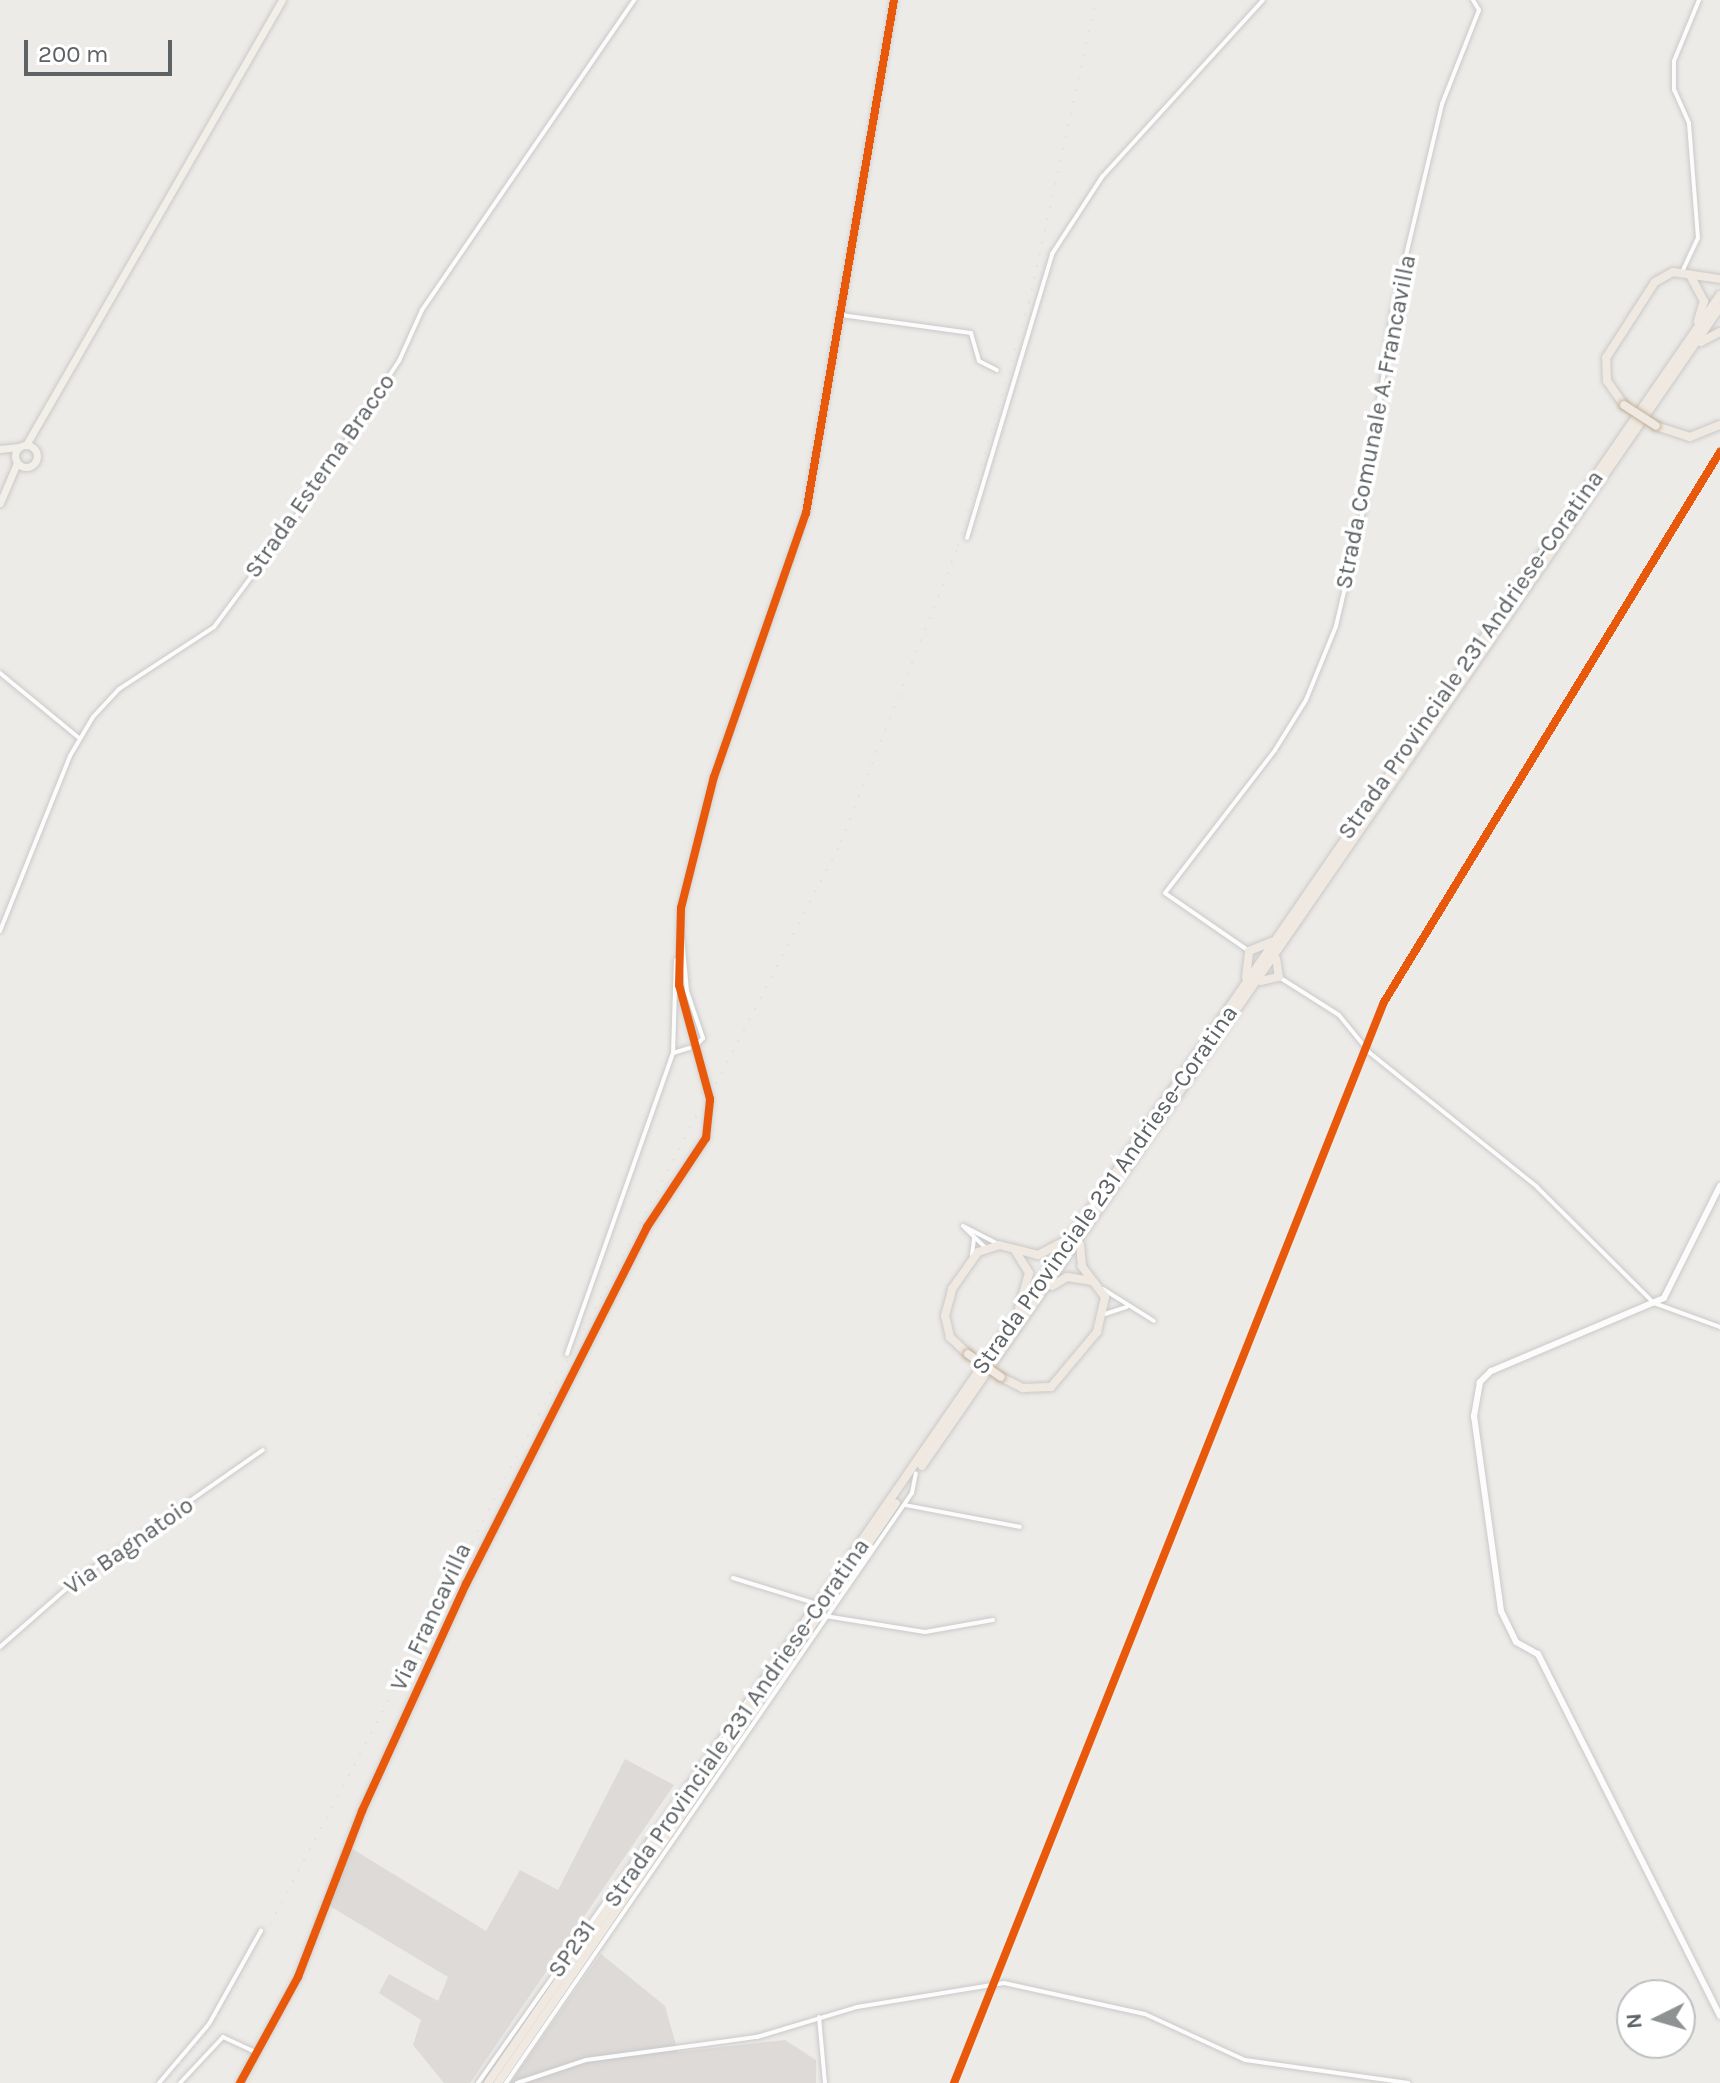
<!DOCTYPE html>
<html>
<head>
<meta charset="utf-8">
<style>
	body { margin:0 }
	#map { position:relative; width:1720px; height:2083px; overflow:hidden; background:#edebe8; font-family:Karla,sans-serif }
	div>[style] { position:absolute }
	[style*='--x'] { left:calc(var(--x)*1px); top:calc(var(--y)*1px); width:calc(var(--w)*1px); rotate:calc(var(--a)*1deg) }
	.industrial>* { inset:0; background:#dddad8 }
	.roads { filter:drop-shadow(0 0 2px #c9c9c8) drop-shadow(0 0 2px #c9c9c8) }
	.street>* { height:4px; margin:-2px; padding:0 2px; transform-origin:2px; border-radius:2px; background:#fcfcfc }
	.secondary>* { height:6px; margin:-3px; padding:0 3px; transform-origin:3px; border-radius:3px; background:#fcfcfc }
	.primary>* { height:7px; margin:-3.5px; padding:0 3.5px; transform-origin:3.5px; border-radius:3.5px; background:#f2efe9 }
	.primary>.ring { margin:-3.5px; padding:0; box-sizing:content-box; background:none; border:7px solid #f2efe9; border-radius:50% }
	.highway>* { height:8px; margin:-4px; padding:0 4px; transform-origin:4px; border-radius:4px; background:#efe9e2 }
	.rail>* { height:2px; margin-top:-1px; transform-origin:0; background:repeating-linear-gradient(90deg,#e3e2e2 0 2px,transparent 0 12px) }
	.bridges { filter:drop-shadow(0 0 2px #c3ae97) drop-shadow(0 0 2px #c3ae97) }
	.highway-bridge>* { height:8px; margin:-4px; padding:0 4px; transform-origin:4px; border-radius:4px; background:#efe9e2 }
	.cycleway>* { height:8px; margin:-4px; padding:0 4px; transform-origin:4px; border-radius:4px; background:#e8590c }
	span { translate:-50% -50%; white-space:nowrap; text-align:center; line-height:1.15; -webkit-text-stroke:7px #fff; paint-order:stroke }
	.street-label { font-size:24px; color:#5d6265 }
	.north { position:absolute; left:1616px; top:1979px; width:80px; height:80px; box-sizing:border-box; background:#fff; border:2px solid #bec0c1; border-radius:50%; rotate:265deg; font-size:22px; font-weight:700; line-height:32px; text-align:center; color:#5d6265 }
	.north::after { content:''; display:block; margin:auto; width:28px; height:36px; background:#8f9293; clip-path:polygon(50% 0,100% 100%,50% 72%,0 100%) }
	.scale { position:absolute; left:24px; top:40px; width:148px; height:36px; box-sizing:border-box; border:4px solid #5d6265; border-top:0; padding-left:10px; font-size:24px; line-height:28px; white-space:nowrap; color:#5d6265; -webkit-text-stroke:6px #fff; paint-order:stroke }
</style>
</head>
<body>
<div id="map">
	<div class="industrial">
		<i style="clip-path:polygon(625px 1759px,674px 1785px,470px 2083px,444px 2083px,413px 2045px,421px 2020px,379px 1993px,389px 1974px,438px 2001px,448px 1977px,328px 1905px,351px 1848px,486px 1931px,520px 1870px,558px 1890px)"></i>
		<i style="clip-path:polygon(601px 1954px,665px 2006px,678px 2052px,785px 2040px,816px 2060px,816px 2083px,510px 2083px)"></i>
	</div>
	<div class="roads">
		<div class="street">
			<i style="--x:1682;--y:272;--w:38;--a:-65"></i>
			<i style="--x:1698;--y:238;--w:115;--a:-94.5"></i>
			<i style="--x:1689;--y:123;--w:36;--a:-114"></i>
			<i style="--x:1674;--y:90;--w:29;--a:-90"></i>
			<i style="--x:1674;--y:61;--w:66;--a:-67.7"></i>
			<i style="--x:841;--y:315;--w:131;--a:7.9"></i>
			<i style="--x:971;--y:333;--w:29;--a:74"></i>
			<i style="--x:979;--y:361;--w:20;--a:27"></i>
			<i style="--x:967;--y:538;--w:296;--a:-73.3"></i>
			<i style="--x:1052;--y:254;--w:92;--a:-57"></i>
			<i style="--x:1102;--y:177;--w:239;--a:-47.7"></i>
			<i style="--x:0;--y:673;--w:102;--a:39.4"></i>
			<i style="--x:0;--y:931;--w:188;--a:-68.2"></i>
			<i style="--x:70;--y:756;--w:45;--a:-59.5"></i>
			<i style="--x:93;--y:717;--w:38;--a:-47"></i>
			<i style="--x:119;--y:689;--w:113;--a:-33.1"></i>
			<i style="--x:214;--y:627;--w:144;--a:-53.4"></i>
			<i style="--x:300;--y:511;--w:180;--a:-56.6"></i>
			<i style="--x:399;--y:361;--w:56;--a:-65.7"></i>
			<i style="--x:422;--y:310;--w:376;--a:-55.6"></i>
			<i style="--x:682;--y:937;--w:54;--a:84.7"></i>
			<i style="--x:687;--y:991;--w:50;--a:71.2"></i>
			<i style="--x:703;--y:1038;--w:9;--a:131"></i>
			<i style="--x:1249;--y:951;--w:102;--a:-145.4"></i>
			<i style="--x:1165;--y:893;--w:180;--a:-52.4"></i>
			<i style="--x:1275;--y:750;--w:59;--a:-58.2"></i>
			<i style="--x:1306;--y:700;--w:80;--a:-67.9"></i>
			<i style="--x:1336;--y:626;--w:127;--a:-76.8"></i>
			<i style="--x:1365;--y:502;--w:190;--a:-81.8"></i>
			<i style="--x:1392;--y:314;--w:216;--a:-76.6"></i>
			<i style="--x:1442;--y:104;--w:101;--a:-68.5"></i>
			<i style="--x:1479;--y:10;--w:12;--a:-121"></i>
			<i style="--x:1279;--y:977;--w:71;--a:32.3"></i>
			<i style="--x:1339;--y:1015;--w:49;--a:50.8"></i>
			<i style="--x:1370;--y:1053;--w:214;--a:38.7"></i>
			<i style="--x:1537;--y:1187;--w:165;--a:44.8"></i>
			<i style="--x:1654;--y:1303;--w:70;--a:20"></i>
			<i style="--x:673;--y:1053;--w:17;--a:-17"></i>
			<i style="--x:963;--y:1226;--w:39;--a:27"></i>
			<i style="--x:965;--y:1228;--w:29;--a:44"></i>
			<i style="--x:972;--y:1255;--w:17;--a:-83"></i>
			<i style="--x:1103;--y:1289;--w:60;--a:32.1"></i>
			<i style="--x:1105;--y:1314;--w:23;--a:-18"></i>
			<i style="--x:567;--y:1354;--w:319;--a:-70.6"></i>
			<i style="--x:673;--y:1053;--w:93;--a:-88.2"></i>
			<i style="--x:905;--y:1505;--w:117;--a:10.8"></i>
			<i style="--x:733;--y:1578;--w:82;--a:17.1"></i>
			<i style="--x:825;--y:1616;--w:101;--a:9.1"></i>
			<i style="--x:925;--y:1632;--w:69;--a:-10"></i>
			<i style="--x:0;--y:1647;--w:100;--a:-41.3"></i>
			<i style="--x:75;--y:1581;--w:229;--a:-34.9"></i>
			<i style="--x:819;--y:2017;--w:66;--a:84.8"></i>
			<i style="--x:159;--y:2083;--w:77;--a:-49.7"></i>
			<i style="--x:209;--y:2024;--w:107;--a:-60.8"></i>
			<i style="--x:180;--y:2083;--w:63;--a:-46.9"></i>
			<i style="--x:223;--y:2037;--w:35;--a:25"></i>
			<i style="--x:478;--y:2083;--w:603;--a:-54.86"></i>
			<i style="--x:506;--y:2083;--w:716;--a:-55.47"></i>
			<i style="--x:912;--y:1493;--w:20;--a:-79"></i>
			<i style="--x:517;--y:2083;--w:73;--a:-18.4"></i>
			<i style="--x:586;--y:2060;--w:173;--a:-7.7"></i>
			<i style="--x:757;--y:2037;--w:104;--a:-16.7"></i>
			<i style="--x:857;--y:2007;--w:149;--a:-9.3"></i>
			<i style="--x:1004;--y:1983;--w:144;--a:12.4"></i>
			<i style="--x:1145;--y:2014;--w:110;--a:24.7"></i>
			<i style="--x:1245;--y:2060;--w:165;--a:8"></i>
		</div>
		<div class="secondary">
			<i style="--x:1720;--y:1186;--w:125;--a:116.6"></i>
			<i style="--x:1664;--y:1298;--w:188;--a:157.1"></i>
			<i style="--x:1491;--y:1371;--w:16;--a:135"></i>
			<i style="--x:1480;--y:1382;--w:35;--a:100"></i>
			<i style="--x:1474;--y:1416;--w:197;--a:82.1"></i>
			<i style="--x:1501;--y:1611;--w:34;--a:64"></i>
			<i style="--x:1516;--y:1642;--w:25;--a:29"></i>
			<i style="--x:1538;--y:1654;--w:405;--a:63.3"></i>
			<i style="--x:240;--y:2083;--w:121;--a:-61.3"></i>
			<i style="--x:298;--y:1977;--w:178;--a:-68.9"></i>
			<i style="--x:362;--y:1811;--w:250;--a:-65.4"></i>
			<i style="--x:466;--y:1584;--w:400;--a:-63.1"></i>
			<i style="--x:647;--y:1227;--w:107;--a:-56.5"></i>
			<i style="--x:706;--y:1138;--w:39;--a:-84"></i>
			<i style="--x:710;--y:1099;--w:118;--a:-105.2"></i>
			<i style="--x:679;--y:985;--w:77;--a:-88.5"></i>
			<i style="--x:681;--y:908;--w:135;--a:-75.9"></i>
			<i style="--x:714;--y:777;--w:280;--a:-70.8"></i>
			<i style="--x:806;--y:513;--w:520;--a:-80.27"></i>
		</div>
		<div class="primary">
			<i style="--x:26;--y:445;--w:513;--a:-60.09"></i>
			<i class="ring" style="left:15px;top:445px;width:15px;height:15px"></i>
			<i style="--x:0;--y:449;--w:19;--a:-6"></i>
			<i style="--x:0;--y:503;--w:43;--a:-67"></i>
		</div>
		<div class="highway">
			<i style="--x:1690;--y:275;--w:30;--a:62"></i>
			<i style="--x:1704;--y:301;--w:21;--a:107"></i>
			<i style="--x:1701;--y:342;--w:21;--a:-28"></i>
			<i style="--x:1624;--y:405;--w:29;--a:-125"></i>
			<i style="--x:1607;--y:381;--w:23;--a:-92"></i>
			<i style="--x:1606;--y:358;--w:90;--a:-57.2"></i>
			<i style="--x:1655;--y:282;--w:21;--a:-29"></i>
			<i style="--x:1673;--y:272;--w:48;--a:8.5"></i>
			<i style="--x:1656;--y:426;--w:36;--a:18"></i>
			<i style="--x:1690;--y:437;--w:32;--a:-22"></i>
			<i style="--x:1246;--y:977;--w:26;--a:-83"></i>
			<i style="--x:1249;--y:951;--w:24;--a:-22"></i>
			<i style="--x:1261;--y:981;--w:18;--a:-13"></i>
			<i style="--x:1279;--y:977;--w:18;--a:-99"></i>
			<i style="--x:1016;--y:1252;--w:25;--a:58"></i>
			<i style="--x:1029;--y:1273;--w:36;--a:106"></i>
			<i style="--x:1052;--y:1286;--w:17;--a:-31"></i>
			<i style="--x:1067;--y:1277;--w:24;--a:9"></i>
			<i style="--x:968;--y:1354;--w:25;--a:-137"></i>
			<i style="--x:950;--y:1337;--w:22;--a:-103"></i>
			<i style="--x:945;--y:1316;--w:28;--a:-75"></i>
			<i style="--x:952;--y:1289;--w:45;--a:-54.9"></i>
			<i style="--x:978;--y:1252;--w:22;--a:-18"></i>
			<i style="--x:999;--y:1245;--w:40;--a:14.4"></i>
			<i style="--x:1038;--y:1255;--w:40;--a:-28"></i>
			<i style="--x:1001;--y:1377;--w:25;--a:27"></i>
			<i style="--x:1023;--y:1388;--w:28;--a:-2"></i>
			<i style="--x:1051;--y:1387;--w:72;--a:-50.1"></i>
			<i style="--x:1097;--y:1332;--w:36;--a:-77"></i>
			<i style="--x:1105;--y:1297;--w:39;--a:-127"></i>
			<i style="--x:1082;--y:1266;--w:21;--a:-95"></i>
			<i style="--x:922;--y:1466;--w:1407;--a:-55.45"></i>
			<i style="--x:488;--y:2083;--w:2171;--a:-55.43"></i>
			<i style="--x:498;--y:2083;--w:703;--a:-55.54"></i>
		</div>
	</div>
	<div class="rail">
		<i style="--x:716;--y:1084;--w:272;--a:-62.7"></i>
		<i style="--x:841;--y:842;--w:318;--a:-68.4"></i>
		<i style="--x:958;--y:546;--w:254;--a:-73.8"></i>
		<i style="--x:1029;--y:302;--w:309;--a:-77.5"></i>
		<i style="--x:165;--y:2083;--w:107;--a:-51.8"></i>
		<i style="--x:231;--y:1999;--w:1006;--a:-62.21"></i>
	</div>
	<div class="bridges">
		<div class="highway-bridge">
			<i style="--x:1624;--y:405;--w:38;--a:33"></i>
			<i style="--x:968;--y:1354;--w:40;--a:34.9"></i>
		</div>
	</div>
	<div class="cycleway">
		<i style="--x:240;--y:2083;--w:121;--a:-61.3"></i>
		<i style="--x:298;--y:1977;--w:178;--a:-68.9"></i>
		<i style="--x:362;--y:1811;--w:250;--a:-65.4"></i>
		<i style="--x:466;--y:1584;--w:400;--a:-63.1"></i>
		<i style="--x:647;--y:1227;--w:107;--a:-56.5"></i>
		<i style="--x:706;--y:1138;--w:39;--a:-84"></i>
		<i style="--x:710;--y:1099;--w:118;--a:-105.2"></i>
		<i style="--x:679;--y:985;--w:77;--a:-88.5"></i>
		<i style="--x:681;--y:908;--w:135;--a:-75.9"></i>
		<i style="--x:714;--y:777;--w:280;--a:-70.8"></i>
		<i style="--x:806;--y:513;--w:520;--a:-80.27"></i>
		<i style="--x:954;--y:2083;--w:1163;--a:-68.31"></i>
		<i style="--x:1384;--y:1002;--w:645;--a:-58.58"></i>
	</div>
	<div class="street-label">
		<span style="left:1376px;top:422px;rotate:-79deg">Strada Comunale A. Francavilla</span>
		<span style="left:320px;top:476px;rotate:-55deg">Strada Esterna Bracco</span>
		<span style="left:1471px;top:655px;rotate:-55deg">Strada Provinciale 231 Andriese-Coratina</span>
		<span style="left:1105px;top:1190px;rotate:-55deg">Strada Provinciale 231 Andriese-Coratina</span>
		<span style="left:129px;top:1546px;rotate:-35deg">Via Bagnatoio</span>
		<span style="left:431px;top:1617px;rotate:-65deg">Via Francavilla</span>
		<span style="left:737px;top:1723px;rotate:-55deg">Strada Provinciale 231 Andriese-Coratina</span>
		<span style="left:572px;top:1949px;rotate:-55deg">SP231</span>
	</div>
	<div class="north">N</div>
	<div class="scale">200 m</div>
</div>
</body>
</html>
